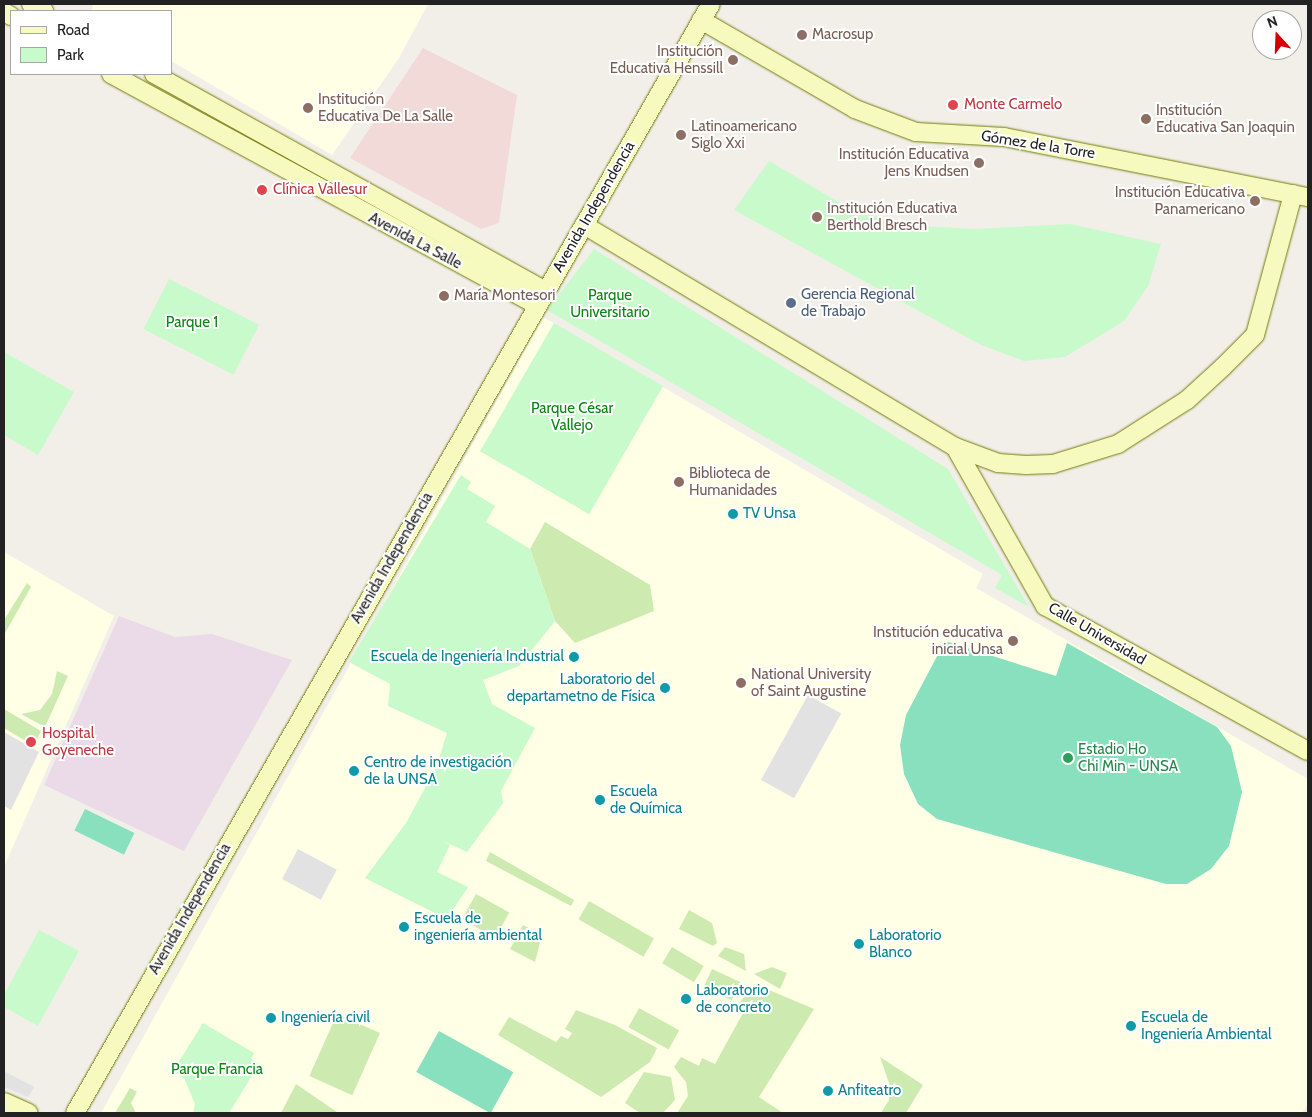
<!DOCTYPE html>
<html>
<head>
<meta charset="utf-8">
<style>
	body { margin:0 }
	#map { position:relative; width:1312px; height:1117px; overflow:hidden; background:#f2efe9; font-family:Cabin,sans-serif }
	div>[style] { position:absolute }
	.commercial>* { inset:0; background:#f2dad9 }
	.industrial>* { inset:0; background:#ebdbe8 }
	.education>* { inset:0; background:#ffffe5 }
	.grass>* { inset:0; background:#cdebb0; transform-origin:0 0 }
	.park>* { inset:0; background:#c8facc; transform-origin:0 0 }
	.pitch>* { inset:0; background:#88e0be; transform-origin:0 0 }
	.parking>* { inset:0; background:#e2e2e2; transform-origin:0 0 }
	.roads { filter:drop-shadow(0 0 1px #707d05) drop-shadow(0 0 1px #707d05) }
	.secondary>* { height:18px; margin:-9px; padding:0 9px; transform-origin:9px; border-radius:9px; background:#f7fabf }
	.dots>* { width:14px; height:14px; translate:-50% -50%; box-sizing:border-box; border:2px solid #fff; border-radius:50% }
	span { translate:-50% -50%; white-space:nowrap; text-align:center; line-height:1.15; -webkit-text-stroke:4px #fff; paint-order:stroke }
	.education-label { font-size:15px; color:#785e54 }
	.left { translate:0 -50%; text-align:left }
	.right { translate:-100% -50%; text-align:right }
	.health-label { font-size:15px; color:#be3a42 }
	.street-label { font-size:15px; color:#222 }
	.service-label { font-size:15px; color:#4e5e75 }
	.park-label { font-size:15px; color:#0c8416 }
	.culture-label { font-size:15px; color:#0d838f }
	.leisure-label { font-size:15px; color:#27864d }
	.frame { position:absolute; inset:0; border:5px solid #222; pointer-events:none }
	.legend { position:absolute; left:10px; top:10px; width:162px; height:65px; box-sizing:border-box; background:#fff; border:1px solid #a7a7a7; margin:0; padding:6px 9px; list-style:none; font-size:15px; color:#222 }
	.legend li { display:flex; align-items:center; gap:10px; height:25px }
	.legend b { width:25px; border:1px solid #a7a7a7 }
	.north { position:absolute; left:1252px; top:10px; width:50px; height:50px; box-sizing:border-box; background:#fff; border:1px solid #a7a7a7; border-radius:50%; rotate:340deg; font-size:14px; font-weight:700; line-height:20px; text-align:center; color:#222 }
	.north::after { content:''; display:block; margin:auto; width:18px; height:22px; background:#d40000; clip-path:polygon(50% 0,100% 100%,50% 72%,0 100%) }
</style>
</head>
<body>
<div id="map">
	<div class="commercial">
		<div style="clip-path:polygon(423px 48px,517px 95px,499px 223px,481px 229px,350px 158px)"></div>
	</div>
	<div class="industrial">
		<div style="clip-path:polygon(119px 616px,175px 637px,212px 634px,292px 660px,184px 851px,44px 785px)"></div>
	</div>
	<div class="education">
		<div style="clip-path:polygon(93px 4px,428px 4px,399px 58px,332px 155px,171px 61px,171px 11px,92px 11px)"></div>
		<div style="clip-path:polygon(543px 317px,983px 574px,976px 588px,1308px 779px,1308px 1104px,1302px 1113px,101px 1113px)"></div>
		<div style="clip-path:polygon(4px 552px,114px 616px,4px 867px)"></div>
	</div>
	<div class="grass">
		<div style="clip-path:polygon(545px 522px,650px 585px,654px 611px,575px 643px,555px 621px,530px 549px)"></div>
		<div style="clip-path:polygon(27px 583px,31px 587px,4px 635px,4px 620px)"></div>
		<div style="clip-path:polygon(57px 671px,68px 676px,45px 727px,21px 714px,40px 710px,52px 694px)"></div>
		<div style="clip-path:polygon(4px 709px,41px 731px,34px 746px,4px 728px)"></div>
		<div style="clip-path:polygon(490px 852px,574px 900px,571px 906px,486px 861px)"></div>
		<div style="left:476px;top:894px;width:38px;height:29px;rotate:29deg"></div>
		<div style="left:589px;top:901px;width:75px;height:21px;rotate:30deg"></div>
		<div style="clip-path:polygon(689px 910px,712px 923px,717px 943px,713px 946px,679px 929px)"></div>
		<div style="clip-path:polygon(523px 925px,542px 935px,535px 962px,510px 949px)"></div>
		<div style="left:672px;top:947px;width:37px;height:19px;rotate:31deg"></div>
		<div style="clip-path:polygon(725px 947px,744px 954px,746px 971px,718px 956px)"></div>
		<div style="clip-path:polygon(772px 967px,787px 973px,780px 989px,754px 974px)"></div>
		<div style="left:712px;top:969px;width:31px;height:20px;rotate:25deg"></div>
		<div style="clip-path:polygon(755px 984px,814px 1009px,759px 1097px,783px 1113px,677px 1113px,688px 1096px,686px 1082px,674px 1067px,681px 1057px,699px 1066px,702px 1058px,715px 1064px,743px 1013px,735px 1008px)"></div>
		<div style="left:639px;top:1008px;width:46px;height:22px;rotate:29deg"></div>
		<div style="clip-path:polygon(576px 1010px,615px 1025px,657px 1048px,650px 1062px,601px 1097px,498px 1035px,509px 1017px,556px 1042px,561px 1036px,568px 1039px,572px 1033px,565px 1029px)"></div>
		<div style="left:337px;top:1014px;width:47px;height:68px;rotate:24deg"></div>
		<div style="clip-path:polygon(880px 1057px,923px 1085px,906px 1113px,881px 1113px,889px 1100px,890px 1086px)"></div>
		<div style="clip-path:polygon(644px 1072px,671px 1077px,675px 1100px,663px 1113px,640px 1113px,625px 1103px)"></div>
		<div style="clip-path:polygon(296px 1084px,337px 1112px,336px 1113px,281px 1113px)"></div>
		<div style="clip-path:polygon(130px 1088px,137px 1092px,131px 1103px,136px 1113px,115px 1113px)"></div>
	</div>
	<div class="park">
		<div style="clip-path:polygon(769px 161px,847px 207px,901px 225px,975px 229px,1071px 224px,1161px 244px,1148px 286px,1124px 321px,1065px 357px,1024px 361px,981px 345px,734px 210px)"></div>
		<div style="clip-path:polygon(594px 249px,948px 469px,1029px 607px,995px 588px,1002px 575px,547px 310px)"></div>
		<div style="left:169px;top:279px;width:101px;height:56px;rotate:27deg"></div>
		<div style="left:554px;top:323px;width:126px;height:148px;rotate:30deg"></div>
		<div style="clip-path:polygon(4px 352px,74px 392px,38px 455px,4px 435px)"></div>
		<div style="clip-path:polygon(461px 475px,471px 482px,467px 489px,495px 506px,486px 522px,530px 549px,555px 621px,519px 666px,483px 680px,492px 704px,535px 728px,501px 791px,503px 803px,467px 852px,443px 841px,450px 845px,437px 872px,468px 887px,447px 919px,365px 878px,406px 823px,436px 768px,447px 733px,388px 706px,390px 684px,349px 662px)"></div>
		<div style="clip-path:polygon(39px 930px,79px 951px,38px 1026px,4px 1007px,4px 995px)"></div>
		<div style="clip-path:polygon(203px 1023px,254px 1053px,251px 1059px,259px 1064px,229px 1113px,193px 1113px,195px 1104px,184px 1078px,173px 1071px)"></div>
	</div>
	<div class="pitch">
		<div style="clip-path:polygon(945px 641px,1056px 676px,1067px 643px,1217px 727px,1231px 746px,1242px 792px,1229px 846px,1211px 869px,1187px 884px,1166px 884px,937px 819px,918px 804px,904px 774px,900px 745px,906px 715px)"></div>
		<div style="left:85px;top:809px;width:55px;height:24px;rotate:26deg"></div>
		<div style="left:439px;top:1031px;width:85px;height:47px;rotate:29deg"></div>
	</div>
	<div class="parking">
		<div style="left:808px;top:695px;width:38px;height:97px;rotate:29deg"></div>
		<div style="clip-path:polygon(4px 732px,39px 752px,11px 810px,4px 806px)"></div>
		<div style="left:298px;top:849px;width:44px;height:34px;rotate:28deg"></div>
		<div style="clip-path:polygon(4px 1071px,34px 1087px,28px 1097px,4px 1087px)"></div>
	</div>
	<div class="roads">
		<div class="secondary">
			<div style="left:31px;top:4px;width:15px;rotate:28deg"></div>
			<div style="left:4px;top:12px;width:8px;rotate:30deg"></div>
			<div style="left:701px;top:20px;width:178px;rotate:30deg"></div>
			<div style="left:855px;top:109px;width:65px;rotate:20.7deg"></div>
			<div style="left:916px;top:132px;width:88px;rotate:3.3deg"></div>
			<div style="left:1004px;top:137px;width:310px;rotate:11.2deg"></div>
			<div style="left:111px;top:74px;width:484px;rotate:28.5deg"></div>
			<div style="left:154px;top:74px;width:447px;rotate:29deg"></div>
			<div style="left:584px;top:225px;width:432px;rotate:30.9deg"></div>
			<div style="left:955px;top:447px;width:46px;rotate:20.4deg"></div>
			<div style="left:998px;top:463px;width:28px;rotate:4deg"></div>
			<div style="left:1026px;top:465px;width:27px;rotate:-2deg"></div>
			<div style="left:1053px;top:464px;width:68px;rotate:-17.1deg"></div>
			<div style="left:1118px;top:444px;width:82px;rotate:-32.5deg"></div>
			<div style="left:1187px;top:400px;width:49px;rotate:-42.5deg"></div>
			<div style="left:1223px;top:367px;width:45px;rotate:-45deg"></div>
			<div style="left:1255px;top:335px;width:146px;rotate:-74.9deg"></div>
			<div style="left:955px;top:447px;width:183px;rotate:60.5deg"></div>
			<div style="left:1045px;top:606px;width:300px;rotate:28.9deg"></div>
			<div style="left:4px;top:1102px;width:27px;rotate:24deg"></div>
			<div style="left:75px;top:1113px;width:1278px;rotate:-60.17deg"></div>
		</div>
	</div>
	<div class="dots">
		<div style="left:802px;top:35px;background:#8d6e63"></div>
		<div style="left:733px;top:60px;background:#8d6e63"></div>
		<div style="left:953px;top:105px;background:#e0444e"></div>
		<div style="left:308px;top:108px;background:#8d6e63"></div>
		<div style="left:1146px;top:119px;background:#8d6e63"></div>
		<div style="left:681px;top:135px;background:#8d6e63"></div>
		<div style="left:979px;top:163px;background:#8d6e63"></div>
		<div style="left:262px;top:190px;background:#e0444e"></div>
		<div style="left:1255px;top:201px;background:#8d6e63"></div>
		<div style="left:817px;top:217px;background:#8d6e63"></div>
		<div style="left:444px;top:296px;background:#8d6e63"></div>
		<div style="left:791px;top:303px;background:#5c6f8a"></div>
		<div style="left:679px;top:482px;background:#8d6e63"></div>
		<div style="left:733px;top:514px;background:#0f9aa8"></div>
		<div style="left:1013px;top:641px;background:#8d6e63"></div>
		<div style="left:574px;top:657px;background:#0f9aa8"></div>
		<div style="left:741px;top:683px;background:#8d6e63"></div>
		<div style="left:665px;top:688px;background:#0f9aa8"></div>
		<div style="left:31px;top:742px;background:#e0444e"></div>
		<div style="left:1068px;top:758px;background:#2e9e5b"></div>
		<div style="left:354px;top:771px;background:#0f9aa8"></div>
		<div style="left:600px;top:800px;background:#0f9aa8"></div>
		<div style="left:404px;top:927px;background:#0f9aa8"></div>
		<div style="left:859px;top:944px;background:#0f9aa8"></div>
		<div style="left:686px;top:999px;background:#0f9aa8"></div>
		<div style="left:271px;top:1018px;background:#0f9aa8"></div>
		<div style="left:1131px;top:1026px;background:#0f9aa8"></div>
		<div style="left:828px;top:1091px;background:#0f9aa8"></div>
	</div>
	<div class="education-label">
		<span class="left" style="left:812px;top:35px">Macrosup</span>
		<span class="right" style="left:723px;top:60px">Institución<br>Educativa Henssill</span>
		<span class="left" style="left:318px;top:108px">Institución<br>Educativa De La Salle</span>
		<span class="left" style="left:1156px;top:119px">Institución<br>Educativa San Joaquin</span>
		<span class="left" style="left:691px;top:135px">Latinoamericano<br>Siglo Xxi</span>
		<span class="right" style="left:969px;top:163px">Institución Educativa<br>Jens Knudsen</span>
		<span class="right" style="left:1245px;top:201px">Institución Educativa<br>Panamericano</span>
		<span class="left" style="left:827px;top:217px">Institución Educativa<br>Berthold Bresch</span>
		<span class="left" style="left:454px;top:296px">María Montesori</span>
		<span class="left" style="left:689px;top:482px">Biblioteca de<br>Humanidades</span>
		<span class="right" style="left:1003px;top:641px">Institución educativa<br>inicial Unsa</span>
		<span class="left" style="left:751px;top:683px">National University<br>of Saint Augustine</span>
	</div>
	<div class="health-label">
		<span class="left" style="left:964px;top:105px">Monte Carmelo</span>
		<span class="left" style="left:273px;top:190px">Clínica Vallesur</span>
		<span class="left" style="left:42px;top:742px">Hospital<br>Goyeneche</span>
	</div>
	<div class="street-label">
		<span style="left:1038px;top:145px;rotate:9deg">Gómez de la Torre</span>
		<span style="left:594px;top:207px;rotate:-60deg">Avenida Independencia</span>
		<span style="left:415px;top:241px;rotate:28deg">Avenida La Salle</span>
		<span style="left:392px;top:558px;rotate:-60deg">Avenida Independencia</span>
		<span style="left:1097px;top:634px;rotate:30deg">Calle Universidad</span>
		<span style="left:190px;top:909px;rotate:-60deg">Avenida Independencia</span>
	</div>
	<div class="service-label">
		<span class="left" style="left:801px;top:303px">Gerencia Regional<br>de Trabajo</span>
	</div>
	<div class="park-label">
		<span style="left:610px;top:304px">Parque<br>Universitario</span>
		<span style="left:192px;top:323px">Parque 1</span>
		<span style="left:572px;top:417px">Parque César<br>Vallejo</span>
		<span style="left:217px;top:1070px">Parque Francia</span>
	</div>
	<div class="culture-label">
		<span class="left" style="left:743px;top:514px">TV Unsa</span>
		<span class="right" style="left:564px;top:657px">Escuela de Ingeniería Industrial</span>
		<span class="right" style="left:655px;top:688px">Laboratorio del<br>departametno de Física</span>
		<span class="left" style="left:364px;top:771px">Centro de investigación<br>de la UNSA</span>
		<span class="left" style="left:610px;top:800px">Escuela<br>de Química</span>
		<span class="left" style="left:414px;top:927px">Escuela de<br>ingeniería ambiental</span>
		<span class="left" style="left:869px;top:944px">Laboratorio<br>Blanco</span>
		<span class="left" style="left:696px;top:999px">Laboratorio<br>de concreto</span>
		<span class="left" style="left:1141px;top:1026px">Escuela de<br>Ingeniería Ambiental</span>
		<span class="left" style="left:281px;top:1018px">Ingeniería civil</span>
		<span class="left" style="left:838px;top:1091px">Anfiteatro</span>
	</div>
	<div class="leisure-label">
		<span class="left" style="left:1078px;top:758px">Estadio Ho<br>Chi Min - UNSA</span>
	</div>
	<div class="frame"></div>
	<ul class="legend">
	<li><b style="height:6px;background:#f7fabf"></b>Road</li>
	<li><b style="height:14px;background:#c8facc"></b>Park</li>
	</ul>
	<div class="north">N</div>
</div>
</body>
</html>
